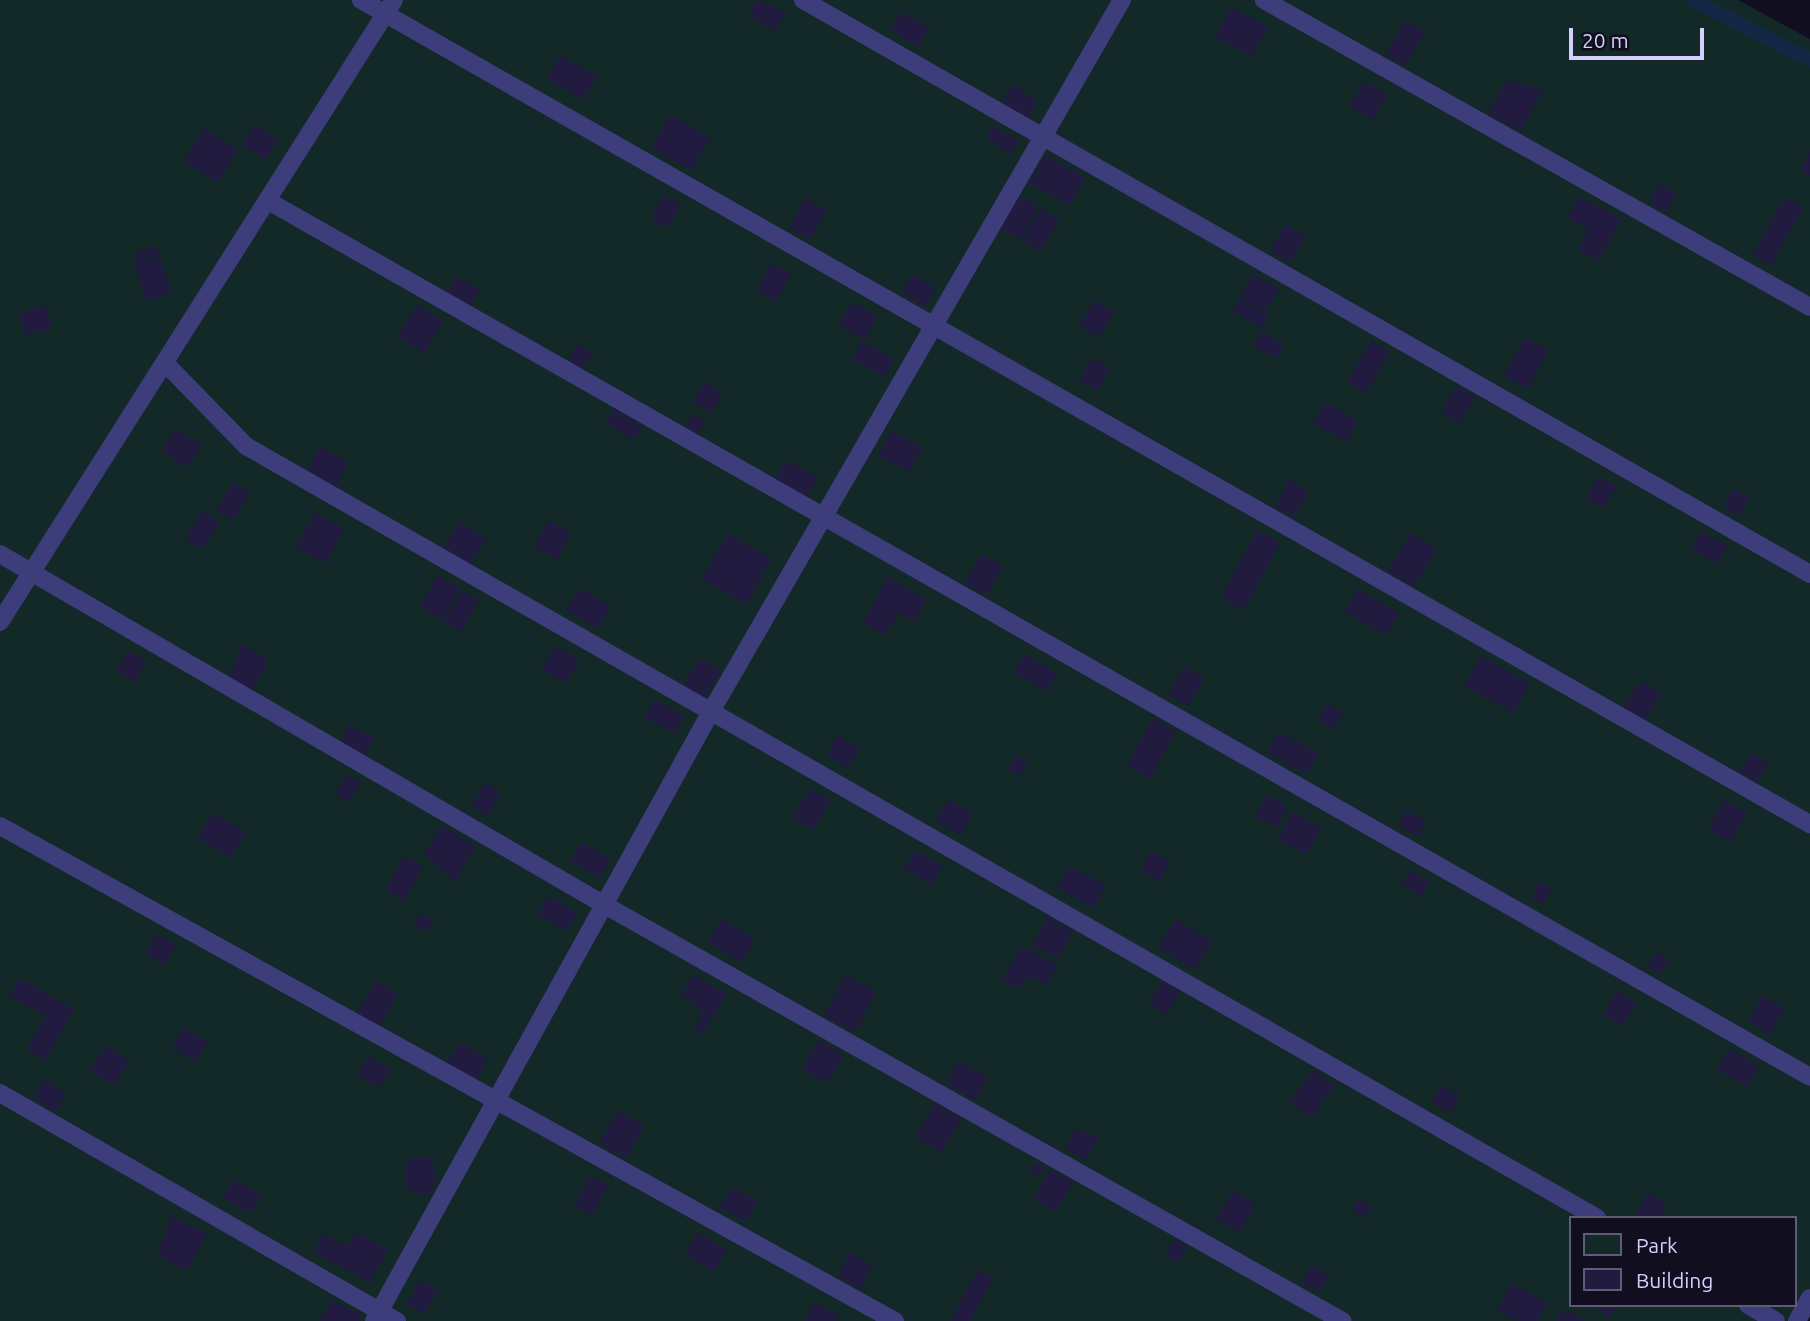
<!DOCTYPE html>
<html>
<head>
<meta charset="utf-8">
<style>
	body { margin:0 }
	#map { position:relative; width:1810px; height:1321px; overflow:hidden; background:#110e1f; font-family:Ubuntu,sans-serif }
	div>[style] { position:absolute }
	.green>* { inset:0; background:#122927 }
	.stream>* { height:14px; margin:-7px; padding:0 7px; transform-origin:7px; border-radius:7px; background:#122845 }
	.building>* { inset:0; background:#211c3f; transform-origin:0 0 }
	.service>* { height:18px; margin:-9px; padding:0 9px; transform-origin:9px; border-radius:9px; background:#3d3d7b }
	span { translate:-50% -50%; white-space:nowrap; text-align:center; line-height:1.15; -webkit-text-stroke:5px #110e1f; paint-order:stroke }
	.legend { position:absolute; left:1569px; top:1216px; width:228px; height:91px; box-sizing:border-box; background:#110e1f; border:2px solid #5f5c77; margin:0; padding:9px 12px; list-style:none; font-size:21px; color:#d3d0fb }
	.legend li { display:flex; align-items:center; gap:14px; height:35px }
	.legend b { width:35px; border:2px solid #5f5c77 }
	.scale { position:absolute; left:1569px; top:28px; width:135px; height:32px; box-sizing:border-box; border:4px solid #d3d0fb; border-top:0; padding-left:9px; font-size:21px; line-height:24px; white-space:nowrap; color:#d3d0fb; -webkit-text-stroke:5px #110e1f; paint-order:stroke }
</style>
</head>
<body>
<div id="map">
	<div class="green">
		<div style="clip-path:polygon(evenodd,0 0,1738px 0,1810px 39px,1810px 1290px,1793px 1321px,0 1321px,0 0,1570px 1218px,1794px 1218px,1794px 1305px,1570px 1305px,1570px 1218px)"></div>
	</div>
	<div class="stream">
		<div style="left:1693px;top:0;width:131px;rotate:27.1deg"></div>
	</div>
	<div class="building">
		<div style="clip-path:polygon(757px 0,786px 12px,776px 31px,749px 16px)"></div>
		<div style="left:1231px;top:7px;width:42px;height:34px;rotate:28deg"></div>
		<div style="left:901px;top:12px;width:32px;height:22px;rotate:28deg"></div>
		<div style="left:1405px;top:20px;width:23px;height:40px;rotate:29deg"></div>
		<div style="left:560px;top:55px;width:43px;height:27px;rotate:30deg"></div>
		<div style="clip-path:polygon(1506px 80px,1543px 90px,1520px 131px,1488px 114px)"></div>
		<div style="left:1364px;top:81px;width:27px;height:29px;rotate:31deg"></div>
		<div style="left:1012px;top:85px;width:30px;height:20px;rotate:30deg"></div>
		<div style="left:669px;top:115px;width:47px;height:38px;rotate:28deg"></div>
		<div style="left:254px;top:124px;width:28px;height:24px;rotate:32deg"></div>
		<div style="left:993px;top:126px;width:29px;height:15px;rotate:29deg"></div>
		<div style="left:204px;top:129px;width:40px;height:38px;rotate:32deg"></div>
		<div style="clip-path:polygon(1810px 151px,1810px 176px,1800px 171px)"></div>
		<div style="left:1045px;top:155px;width:46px;height:32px;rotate:29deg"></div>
		<div style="left:1659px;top:184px;width:20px;height:21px;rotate:30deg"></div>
		<div style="left:1018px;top:194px;width:24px;height:39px;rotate:30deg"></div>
		<div style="left:664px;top:195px;width:19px;height:28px;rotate:28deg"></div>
		<div style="clip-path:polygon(1579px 196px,1622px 219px,1599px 260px,1577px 249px,1588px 229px,1567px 218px)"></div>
		<div style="left:1785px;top:197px;width:21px;height:67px;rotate:29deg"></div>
		<div style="left:805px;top:198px;width:25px;height:34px;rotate:29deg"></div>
		<div style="left:1041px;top:208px;width:22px;height:37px;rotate:32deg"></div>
		<div style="left:1286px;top:224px;width:23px;height:31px;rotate:31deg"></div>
		<div style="left:156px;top:246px;width:9px;height:23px;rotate:72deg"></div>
		<div style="left:160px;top:256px;width:39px;height:27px;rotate:73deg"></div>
		<div style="left:771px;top:263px;width:23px;height:31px;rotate:29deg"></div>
		<div style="left:912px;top:274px;width:28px;height:22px;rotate:30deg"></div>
		<div style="left:1253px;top:274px;width:30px;height:28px;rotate:30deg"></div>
		<div style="left:456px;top:276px;width:28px;height:20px;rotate:30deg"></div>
		<div style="left:1094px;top:300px;width:23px;height:30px;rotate:29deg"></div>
		<div style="left:1238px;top:300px;width:35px;height:13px;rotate:29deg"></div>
		<div style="left:851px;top:302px;width:30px;height:27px;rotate:28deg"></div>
		<div style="left:417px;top:305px;width:31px;height:37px;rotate:31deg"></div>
		<div style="left:47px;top:306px;width:23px;height:29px;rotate:77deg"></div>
		<div style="left:1261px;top:331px;width:27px;height:16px;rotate:31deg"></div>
		<div style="left:1525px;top:337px;width:27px;height:45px;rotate:28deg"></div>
		<div style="left:1371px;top:340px;width:22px;height:49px;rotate:30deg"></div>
		<div style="left:862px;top:341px;width:37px;height:21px;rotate:29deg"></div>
		<div style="left:579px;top:344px;width:17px;height:19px;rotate:36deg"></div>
		<div style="left:1092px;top:358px;width:21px;height:26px;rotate:31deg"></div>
		<div style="left:704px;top:382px;width:22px;height:23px;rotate:30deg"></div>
		<div style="left:1456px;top:386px;width:22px;height:30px;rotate:30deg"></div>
		<div style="left:1325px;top:402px;width:38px;height:24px;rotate:30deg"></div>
		<div style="left:614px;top:408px;width:34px;height:17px;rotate:32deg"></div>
		<div style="left:692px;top:414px;width:15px;height:20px;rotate:28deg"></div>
		<div style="left:175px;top:429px;width:31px;height:26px;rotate:31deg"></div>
		<div style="left:891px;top:431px;width:35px;height:28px;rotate:27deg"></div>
		<div style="left:319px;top:447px;width:33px;height:29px;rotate:27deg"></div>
		<div style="left:786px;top:460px;width:36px;height:23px;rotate:30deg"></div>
		<div style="left:1598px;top:476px;width:21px;height:26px;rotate:28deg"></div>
		<div style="left:1289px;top:480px;width:22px;height:30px;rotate:27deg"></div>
		<div style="left:233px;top:482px;width:20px;height:33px;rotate:30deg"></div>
		<div style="left:1734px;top:489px;width:18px;height:21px;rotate:29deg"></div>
		<div style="left:202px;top:511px;width:21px;height:33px;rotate:31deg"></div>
		<div style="left:315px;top:513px;width:33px;height:39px;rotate:29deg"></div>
		<div style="left:549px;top:520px;width:26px;height:31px;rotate:29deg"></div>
		<div style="left:459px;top:522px;width:32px;height:33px;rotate:30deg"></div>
		<div style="left:1257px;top:530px;width:26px;height:77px;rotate:28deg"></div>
		<div style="left:1701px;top:531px;width:30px;height:21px;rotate:28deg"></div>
		<div style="left:1410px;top:533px;width:31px;height:44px;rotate:31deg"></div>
		<div style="left:727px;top:534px;width:51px;height:52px;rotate:29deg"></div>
		<div style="left:981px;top:554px;width:25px;height:34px;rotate:29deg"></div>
		<div style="left:438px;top:575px;width:26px;height:36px;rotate:31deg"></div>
		<div style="clip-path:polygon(888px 577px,927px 599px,914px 622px,898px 613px,885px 636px,863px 623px)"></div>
		<div style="left:579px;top:588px;width:37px;height:26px;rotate:29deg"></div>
		<div style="left:1358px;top:589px;width:48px;height:26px;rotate:30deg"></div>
		<div style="left:462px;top:590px;width:20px;height:37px;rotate:30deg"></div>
		<div style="clip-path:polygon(241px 644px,269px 659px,251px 693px,228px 681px)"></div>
		<div style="left:555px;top:646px;width:28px;height:27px;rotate:30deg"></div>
		<div style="left:128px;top:651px;width:22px;height:23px;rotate:30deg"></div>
		<div style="left:1024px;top:654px;width:39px;height:21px;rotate:30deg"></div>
		<div style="left:1481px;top:656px;width:56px;height:34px;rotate:29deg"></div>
		<div style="left:700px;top:658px;width:25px;height:31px;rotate:32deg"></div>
		<div style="left:1184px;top:667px;width:23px;height:32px;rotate:29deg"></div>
		<div style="left:1640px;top:681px;width:25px;height:33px;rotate:32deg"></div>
		<div style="left:655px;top:699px;width:34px;height:21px;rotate:30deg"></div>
		<div style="left:1326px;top:704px;width:19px;height:18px;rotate:28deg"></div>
		<div style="left:1152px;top:718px;width:27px;height:54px;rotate:28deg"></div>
		<div style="left:349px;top:725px;width:28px;height:23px;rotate:27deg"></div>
		<div style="left:1278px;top:731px;width:46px;height:24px;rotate:29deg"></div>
		<div style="left:838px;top:735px;width:26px;height:23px;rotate:32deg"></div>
		<div style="left:1751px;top:753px;width:20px;height:23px;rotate:30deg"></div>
		<div style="left:1017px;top:755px;width:13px;height:17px;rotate:32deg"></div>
		<div style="left:347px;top:774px;width:16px;height:24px;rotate:30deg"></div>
		<div style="left:484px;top:783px;width:19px;height:27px;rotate:28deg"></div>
		<div style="left:810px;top:788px;width:24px;height:35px;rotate:30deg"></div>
		<div style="left:1266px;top:795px;width:25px;height:24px;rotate:27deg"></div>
		<div style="left:948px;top:799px;width:29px;height:26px;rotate:29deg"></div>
		<div style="left:1724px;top:800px;width:26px;height:34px;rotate:28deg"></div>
		<div style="left:1406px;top:810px;width:24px;height:17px;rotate:30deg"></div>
		<div style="left:1293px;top:812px;width:32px;height:31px;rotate:28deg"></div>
		<div style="left:212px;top:813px;width:39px;height:29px;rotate:29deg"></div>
		<div style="clip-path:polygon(441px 825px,476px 846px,455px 881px,424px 855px)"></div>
		<div style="left:581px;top:842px;width:34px;height:22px;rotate:30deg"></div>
		<div style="left:915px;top:850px;width:32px;height:22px;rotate:30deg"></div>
		<div style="left:1151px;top:851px;width:23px;height:22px;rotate:29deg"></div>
		<div style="left:404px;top:856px;width:22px;height:39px;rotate:30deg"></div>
		<div style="left:1069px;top:865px;width:43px;height:26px;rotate:29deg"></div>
		<div style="left:1410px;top:870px;width:23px;height:17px;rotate:31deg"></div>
		<div style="left:1539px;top:882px;width:15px;height:17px;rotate:28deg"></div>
		<div style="left:548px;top:896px;width:34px;height:21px;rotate:30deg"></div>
		<div style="left:420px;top:913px;width:17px;height:13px;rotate:33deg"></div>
		<div style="left:1048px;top:917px;width:29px;height:32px;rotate:29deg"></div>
		<div style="left:721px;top:919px;width:39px;height:27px;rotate:30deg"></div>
		<div style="left:1175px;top:919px;width:43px;height:34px;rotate:30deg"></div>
		<div style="left:157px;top:934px;width:22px;height:23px;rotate:30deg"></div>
		<div style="clip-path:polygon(1021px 946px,1058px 965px,1046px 986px,1028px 976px,1020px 989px,1002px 980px)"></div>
		<div style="left:1656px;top:952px;width:15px;height:17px;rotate:32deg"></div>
		<div style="clip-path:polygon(692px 975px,726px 993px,713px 1019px,681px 995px)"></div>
		<div style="left:846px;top:975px;width:35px;height:46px;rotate:29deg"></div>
		<div style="clip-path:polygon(19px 978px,74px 1009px,46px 1060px,27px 1049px,46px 1016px,9px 996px)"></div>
		<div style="left:376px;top:981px;width:26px;height:40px;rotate:31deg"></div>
		<div style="left:1162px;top:981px;width:21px;height:27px;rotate:29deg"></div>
		<div style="left:1616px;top:991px;width:24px;height:27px;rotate:30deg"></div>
		<div style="left:1763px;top:995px;width:26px;height:30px;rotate:32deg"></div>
		<div style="left:702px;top:1014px;width:10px;height:18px;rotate:29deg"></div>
		<div style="left:183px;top:1028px;width:28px;height:23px;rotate:30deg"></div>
		<div style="left:819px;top:1040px;width:29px;height:33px;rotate:31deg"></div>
		<div style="left:459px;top:1042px;width:34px;height:24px;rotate:30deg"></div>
		<div style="left:105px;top:1046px;width:28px;height:29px;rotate:30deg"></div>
		<div style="left:1729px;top:1049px;width:34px;height:24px;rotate:30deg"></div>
		<div style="left:368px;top:1056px;width:26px;height:21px;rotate:31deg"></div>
		<div style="left:959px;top:1061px;width:34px;height:26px;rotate:30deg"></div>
		<div style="left:1312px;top:1070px;width:27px;height:40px;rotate:34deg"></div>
		<div style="left:44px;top:1080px;width:26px;height:21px;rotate:31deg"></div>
		<div style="left:1441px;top:1085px;width:22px;height:20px;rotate:30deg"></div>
		<div style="left:935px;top:1103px;width:30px;height:40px;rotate:30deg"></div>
		<div style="left:617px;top:1111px;width:31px;height:37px;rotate:29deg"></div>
		<div style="clip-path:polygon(1076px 1129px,1099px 1136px,1085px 1160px,1065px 1148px)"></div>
		<div style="clip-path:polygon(432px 1156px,436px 1181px,428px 1198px,406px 1187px,405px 1159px)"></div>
		<div style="clip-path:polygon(1036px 1162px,1045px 1167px,1039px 1177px,1029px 1171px)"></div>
		<div style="left:1050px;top:1169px;width:26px;height:34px;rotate:29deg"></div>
		<div style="left:590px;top:1176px;width:21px;height:34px;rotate:28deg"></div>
		<div style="left:233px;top:1179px;width:33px;height:21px;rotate:29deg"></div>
		<div style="left:731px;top:1187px;width:30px;height:24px;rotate:28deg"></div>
		<div style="left:1233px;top:1190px;width:27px;height:33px;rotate:31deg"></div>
		<div style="clip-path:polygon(1647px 1192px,1667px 1203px,1659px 1218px,1635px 1218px)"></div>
		<div style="left:1358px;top:1199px;width:15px;height:13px;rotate:28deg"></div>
		<div style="clip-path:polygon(171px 1216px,207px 1234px,187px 1271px,157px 1255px)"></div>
		<div style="clip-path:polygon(355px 1232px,388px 1249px,370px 1283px,313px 1252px,323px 1233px,348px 1247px)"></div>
		<div style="left:697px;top:1233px;width:34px;height:25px;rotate:30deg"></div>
		<div style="left:1174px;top:1239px;width:15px;height:19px;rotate:28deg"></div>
		<div style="left:849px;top:1253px;width:27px;height:26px;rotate:28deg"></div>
		<div style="left:1311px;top:1265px;width:21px;height:20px;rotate:29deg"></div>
		<div style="clip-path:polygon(978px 1270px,993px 1278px,970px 1321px,950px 1321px)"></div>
		<div style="left:420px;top:1280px;width:21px;height:28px;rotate:29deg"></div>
		<div style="clip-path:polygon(1512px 1283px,1547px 1303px,1537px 1321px,1516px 1321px,1497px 1310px)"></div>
		<div style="clip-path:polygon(332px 1299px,362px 1317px,360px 1321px,319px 1321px)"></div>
		<div style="clip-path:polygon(815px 1302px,840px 1317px,838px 1321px,804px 1321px)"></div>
		<div style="clip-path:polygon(1595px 1305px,1618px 1305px,1610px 1319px)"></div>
		<div style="clip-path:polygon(1563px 1308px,1585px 1321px,1555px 1321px)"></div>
	</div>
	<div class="service">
		<div style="left:361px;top:0;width:1667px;rotate:29.63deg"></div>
		<div style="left:803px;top:0;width:1159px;rotate:29.68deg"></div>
		<div style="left:1264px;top:0;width:626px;rotate:29.35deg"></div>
		<div style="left:270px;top:202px;width:1771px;rotate:29.6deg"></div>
		<div style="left:166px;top:364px;width:115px;rotate:45.7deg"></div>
		<div style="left:246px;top:446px;width:1556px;rotate:29.74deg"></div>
		<div style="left:0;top:554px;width:697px;rotate:30.13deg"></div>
		<div style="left:603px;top:904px;width:849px;rotate:29.43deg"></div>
		<div style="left:0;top:622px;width:736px;rotate:-57.65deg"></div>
		<div style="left:0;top:826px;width:1023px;rotate:28.95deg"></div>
		<div style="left:0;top:1093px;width:458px;rotate:29.9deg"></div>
		<div style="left:1748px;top:1305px;width:32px;rotate:30deg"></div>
		<div style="left:374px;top:1321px;width:700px;rotate:-61.06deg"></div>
		<div style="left:713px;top:708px;width:818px;rotate:-59.99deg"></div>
		<div style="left:1797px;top:1321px;width:26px;rotate:-61deg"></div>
	</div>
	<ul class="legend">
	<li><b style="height:19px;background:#122927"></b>Park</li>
	<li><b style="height:19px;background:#211c3f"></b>Building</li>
	</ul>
	<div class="scale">20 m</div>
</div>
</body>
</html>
